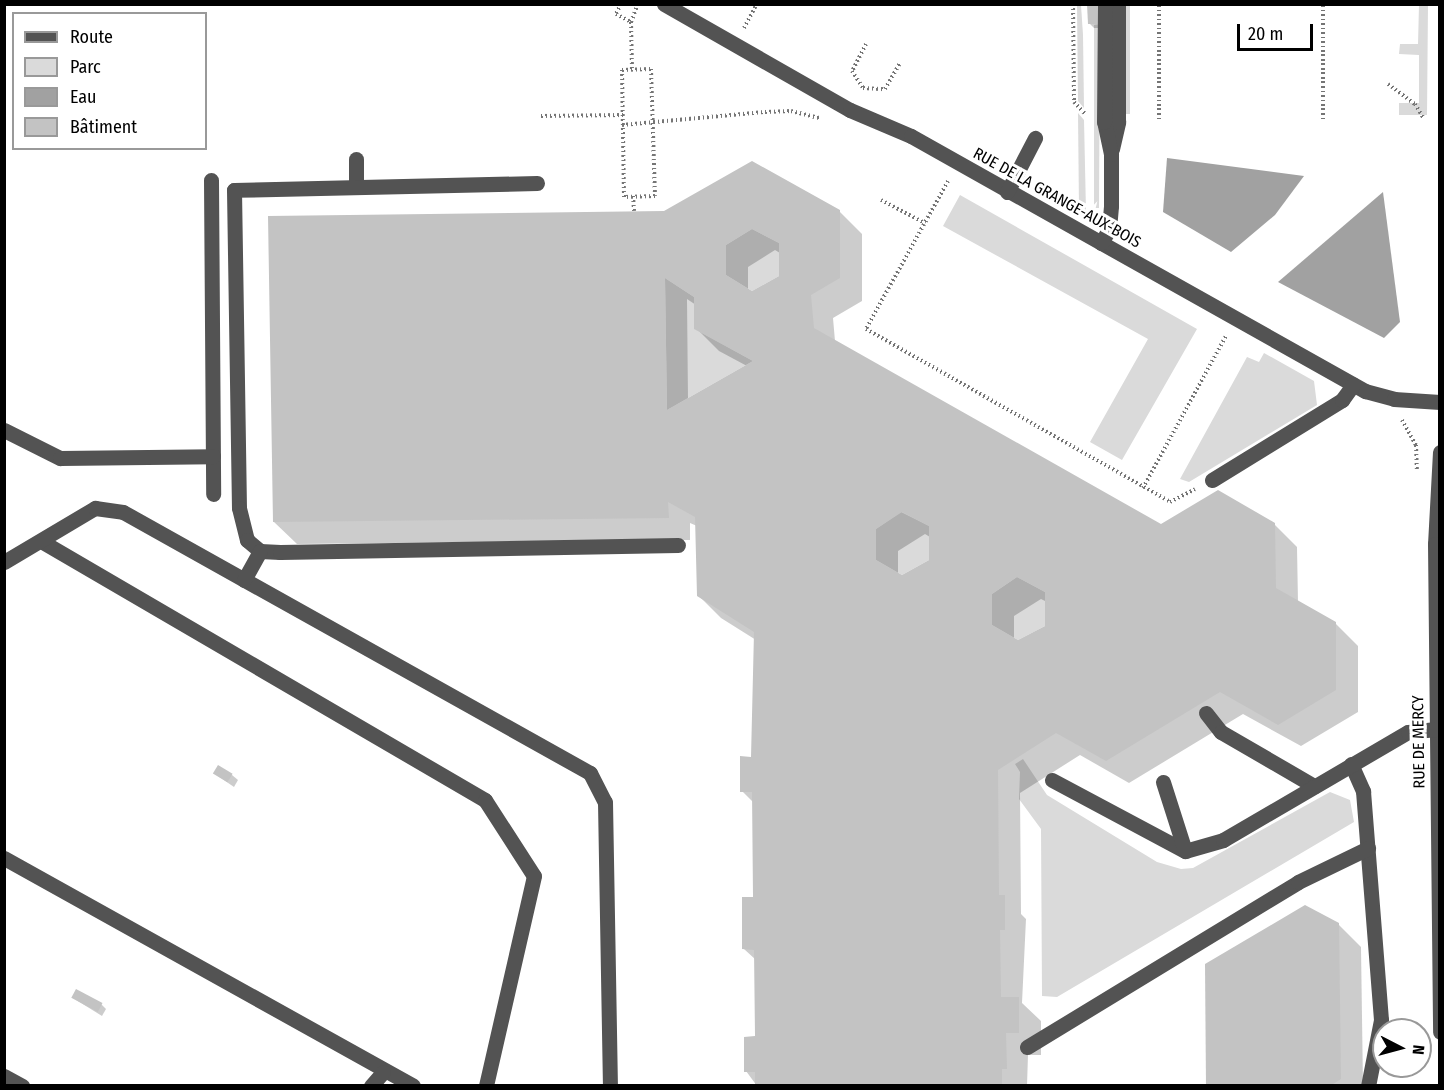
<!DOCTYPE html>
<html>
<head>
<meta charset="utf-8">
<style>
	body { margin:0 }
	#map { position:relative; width:1444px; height:1090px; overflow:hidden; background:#fff; font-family:"Fira Sans Condensed",sans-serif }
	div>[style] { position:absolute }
	.green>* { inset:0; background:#dadada; transform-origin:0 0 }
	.water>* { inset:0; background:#a1a1a1 }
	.shadow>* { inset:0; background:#0003 }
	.building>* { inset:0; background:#c3c3c3; transform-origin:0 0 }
	.path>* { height:4px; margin-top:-2px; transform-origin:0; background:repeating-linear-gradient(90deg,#757575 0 1.5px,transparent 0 4.5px) }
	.minor>* { height:15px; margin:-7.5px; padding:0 7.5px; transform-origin:7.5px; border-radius:7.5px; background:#535353 }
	span { translate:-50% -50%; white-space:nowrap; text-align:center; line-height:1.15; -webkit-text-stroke:6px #fff; paint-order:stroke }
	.street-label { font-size:16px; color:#000 }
	.frame { position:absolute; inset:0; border:6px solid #000; pointer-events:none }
	.legend { position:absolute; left:12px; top:12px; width:195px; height:138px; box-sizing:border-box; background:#fff; border:2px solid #999; margin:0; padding:8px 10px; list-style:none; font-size:18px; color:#000 }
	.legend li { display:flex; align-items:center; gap:12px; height:30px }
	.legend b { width:30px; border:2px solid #999 }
	.north { position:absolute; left:1372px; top:1018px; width:60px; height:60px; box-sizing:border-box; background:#fff; border:2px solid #999; border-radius:50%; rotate:96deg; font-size:16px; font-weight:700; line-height:24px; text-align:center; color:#000 }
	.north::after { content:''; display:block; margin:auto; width:21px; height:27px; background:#000; clip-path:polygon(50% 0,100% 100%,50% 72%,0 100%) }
	.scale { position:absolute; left:1237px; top:24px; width:76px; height:27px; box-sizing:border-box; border:3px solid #000; border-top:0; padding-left:8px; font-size:18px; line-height:21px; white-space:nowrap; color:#000; -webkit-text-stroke:4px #fff; paint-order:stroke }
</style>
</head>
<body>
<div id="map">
	<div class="green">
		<div style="clip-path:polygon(1077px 5px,1081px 5px,1083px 35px,1084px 108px,1078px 101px)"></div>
		<div style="left:1122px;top:5px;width:8px;height:109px"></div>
		<div style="clip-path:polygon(1401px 5px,1428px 5px,1427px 115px,1399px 115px,1399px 103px,1419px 103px,1419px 55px,1399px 54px,1400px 44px,1418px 44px,1419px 5px)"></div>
		<div style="clip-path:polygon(1100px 24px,1099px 208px,1094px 208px,1094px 25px)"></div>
		<div style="clip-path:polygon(1078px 113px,1084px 120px,1086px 212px,1079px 209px)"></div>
		<div style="clip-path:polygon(960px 195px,1197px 329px,1122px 460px,1090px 442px,1148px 339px,943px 226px)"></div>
		<div style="clip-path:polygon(752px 229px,779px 243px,779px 276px,752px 291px,726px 275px,726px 245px)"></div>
		<div style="clip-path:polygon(665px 278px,694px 297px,695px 329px,753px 361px,667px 410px)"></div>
		<div style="clip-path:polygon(1264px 353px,1314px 381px,1317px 405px,1189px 482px,1180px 479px,1247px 357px,1259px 362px)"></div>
		<div style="clip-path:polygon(901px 512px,929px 526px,929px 560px,902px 575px,876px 560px,876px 529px)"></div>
		<div style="clip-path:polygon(1017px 577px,1045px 592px,1045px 626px,1018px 640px,992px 625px,992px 594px)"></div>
		<div style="clip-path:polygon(1023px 759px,1047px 795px,1157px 862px,1181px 869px,1193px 868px,1330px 792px,1350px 800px,1354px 822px,1057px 997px,1042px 996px,1041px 829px,1019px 799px,1020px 772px,1015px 764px)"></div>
	</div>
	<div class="water">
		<div style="clip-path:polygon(1167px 158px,1304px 176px,1275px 215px,1231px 252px,1163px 212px)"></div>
		<div style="clip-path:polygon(1383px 192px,1400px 322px,1384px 338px,1278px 282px)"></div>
	</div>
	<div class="shadow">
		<div style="clip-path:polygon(1105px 6px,1104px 28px,1094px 28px,1089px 23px)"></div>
		<div style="clip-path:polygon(evenodd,839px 211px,862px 234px,862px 301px,833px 318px,835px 341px,1161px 526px,1274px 524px,1297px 547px,1298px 602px,1335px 623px,1358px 646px,1358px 712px,1301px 746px,1243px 714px,1129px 783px,1080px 755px,1020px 793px,1021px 914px,1026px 919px,1022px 1003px,1041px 1021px,1041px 1055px,1028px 1055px,1027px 1086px,757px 1086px,746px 1071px,756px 1038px,756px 960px,744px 949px,755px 898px,754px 803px,742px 791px,753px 758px,756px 640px,721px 618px,698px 595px,697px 526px,690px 523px,690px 540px,297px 544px,274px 522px,270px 218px,839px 211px,775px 250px,780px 253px,781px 277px,752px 292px,748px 290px,748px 267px,775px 250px,839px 211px,687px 299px,696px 305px,696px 328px,719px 351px,747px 366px,688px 399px,687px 299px,839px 211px,925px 534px,930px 537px,931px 561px,902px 577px,898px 574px,898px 551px,925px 534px,839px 211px,1041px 599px,1047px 602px,1047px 627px,1018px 642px,1014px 640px,1014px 616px,1041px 599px)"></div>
		<div style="clip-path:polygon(215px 774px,232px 775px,238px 780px,234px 787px)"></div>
		<div style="clip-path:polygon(1338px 924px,1361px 947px,1363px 1086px,1208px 1086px)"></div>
		<div style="clip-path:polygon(73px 998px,101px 1004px,106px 1009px,102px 1016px)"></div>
	</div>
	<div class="building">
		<div style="clip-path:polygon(1087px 4px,1100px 4px,1099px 24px,1088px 24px)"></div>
		<div style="clip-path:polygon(evenodd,752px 161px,840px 210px,840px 278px,811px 295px,814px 328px,1161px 524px,1218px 490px,1275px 523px,1276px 588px,1336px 622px,1336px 690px,1278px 725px,1220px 692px,1106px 761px,1056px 733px,998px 770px,999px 895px,1005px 895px,1005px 930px,1000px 930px,1001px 997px,1019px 997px,1019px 1033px,1006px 1033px,1007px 1069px,1002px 1069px,1002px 1086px,755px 1086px,755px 1072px,744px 1072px,744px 1037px,755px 1036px,754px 950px,742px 949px,742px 897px,753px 897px,752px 792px,740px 792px,740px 756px,751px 757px,754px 632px,697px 596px,695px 517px,668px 502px,669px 518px,273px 522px,268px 216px,664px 211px,752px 161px,752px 229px,779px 243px,779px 276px,752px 291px,726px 275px,726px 245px,752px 229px,752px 161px,665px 278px,694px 297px,694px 329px,753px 361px,667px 410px,665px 278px,752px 161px,902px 512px,929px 526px,929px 560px,902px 575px,876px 560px,876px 529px,902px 512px,752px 161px,1017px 577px,1045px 592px,1045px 626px,1018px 640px,992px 625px,992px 594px,1017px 577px)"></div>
		<div style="left:218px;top:765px;width:17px;height:10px;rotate:31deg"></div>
		<div style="clip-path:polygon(1305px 905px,1339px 923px,1341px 1079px,1330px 1086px,1206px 1086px,1205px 964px)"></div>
		<div style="left:76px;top:989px;width:30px;height:10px;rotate:28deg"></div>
	</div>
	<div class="path">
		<div style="left:621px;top:4px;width:11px;rotate:117deg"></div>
		<div style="left:616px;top:14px;width:17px;rotate:28deg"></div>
		<div style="left:631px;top:22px;width:48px;rotate:88.8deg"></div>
		<div style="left:1073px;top:4px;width:98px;rotate:89.4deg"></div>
		<div style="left:1074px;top:102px;width:16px;rotate:47deg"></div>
		<div style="left:631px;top:22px;width:19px;rotate:-69deg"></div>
		<div style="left:744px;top:28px;width:27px;rotate:-62deg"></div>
		<div style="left:866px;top:44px;width:30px;rotate:117deg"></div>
		<div style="left:852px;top:71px;width:20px;rotate:57deg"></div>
		<div style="left:863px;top:88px;width:22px;rotate:3deg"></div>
		<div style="left:885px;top:89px;width:30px;rotate:-60deg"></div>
		<div style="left:651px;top:69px;width:127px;rotate:88.2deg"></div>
		<div style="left:655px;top:196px;width:31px;rotate:178deg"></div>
		<div style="left:624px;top:197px;width:127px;rotate:-90.9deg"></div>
		<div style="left:622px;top:70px;width:29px;rotate:-2deg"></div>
		<div style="left:1388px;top:84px;width:34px;rotate:37deg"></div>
		<div style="left:1415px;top:104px;width:17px;rotate:59deg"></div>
		<div style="left:541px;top:116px;width:82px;rotate:-0.7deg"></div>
		<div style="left:1159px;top:119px;width:115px;rotate:-90deg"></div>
		<div style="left:1323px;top:119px;width:115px;rotate:-90deg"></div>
		<div style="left:622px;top:125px;width:144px;rotate:-5.2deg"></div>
		<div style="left:765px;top:112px;width:26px;rotate:-2deg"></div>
		<div style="left:791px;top:111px;width:30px;rotate:14deg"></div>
		<div style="left:948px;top:181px;width:169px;rotate:119deg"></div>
		<div style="left:866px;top:329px;width:350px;rotate:29.6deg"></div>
		<div style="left:1170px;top:502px;width:28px;rotate:-27deg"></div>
		<div style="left:633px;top:196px;width:15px;rotate:86deg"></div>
		<div style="left:881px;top:200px;width:50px;rotate:27.6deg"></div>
		<div style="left:1402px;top:420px;width:29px;rotate:61deg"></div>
		<div style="left:1416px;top:445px;width:24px;rotate:88deg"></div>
		<div style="left:1143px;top:488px;width:173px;rotate:-61.4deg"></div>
	</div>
	<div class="minor">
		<div style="left:664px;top:4px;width:214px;rotate:29.7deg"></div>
		<div style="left:850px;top:110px;width:66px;rotate:23.1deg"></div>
		<div style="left:911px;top:136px;width:521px;rotate:29.32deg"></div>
		<div style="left:1365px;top:391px;width:30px;rotate:15deg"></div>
		<div style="left:1394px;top:399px;width:46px;rotate:3.7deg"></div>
		<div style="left:1112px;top:149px;width:28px;rotate:-77deg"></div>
		<div style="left:1118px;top:122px;width:118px;rotate:-90deg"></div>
		<div style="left:356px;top:159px;width:28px;rotate:90deg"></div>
		<div style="left:211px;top:180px;width:314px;rotate:89.6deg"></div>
		<div style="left:537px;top:183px;width:303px;rotate:178.7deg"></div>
		<div style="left:234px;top:190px;width:318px;rotate:89.1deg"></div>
		<div style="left:239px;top:508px;width:33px;rotate:76deg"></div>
		<div style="left:247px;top:540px;width:17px;rotate:40deg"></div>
		<div style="left:260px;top:551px;width:20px;rotate:3deg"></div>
		<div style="left:280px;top:552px;width:398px;rotate:-1deg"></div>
		<div style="left:1007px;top:192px;width:61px;rotate:-62.6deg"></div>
		<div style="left:1101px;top:243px;width:16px;rotate:-60deg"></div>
		<div style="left:1109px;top:229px;width:23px;rotate:-85deg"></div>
		<div style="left:1111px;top:206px;width:52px;rotate:-90deg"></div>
		<div style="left:1111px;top:154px;width:33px;rotate:-102deg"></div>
		<div style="left:1104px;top:122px;width:118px;rotate:-89.5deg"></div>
		<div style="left:4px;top:430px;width:63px;rotate:26.6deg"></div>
		<div style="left:60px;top:458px;width:153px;rotate:-0.7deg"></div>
		<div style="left:1440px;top:452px;width:92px;rotate:93.1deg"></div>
		<div style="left:1435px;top:544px;width:488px;rotate:89.4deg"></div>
		<div style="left:1212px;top:480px;width:153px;rotate:-31.6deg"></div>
		<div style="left:1342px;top:400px;width:19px;rotate:-54deg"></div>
		<div style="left:41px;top:541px;width:514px;rotate:30.26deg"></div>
		<div style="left:485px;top:800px;width:90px;rotate:57.2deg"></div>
		<div style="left:534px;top:876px;width:215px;rotate:102.9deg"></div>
		<div style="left:4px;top:562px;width:106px;rotate:-30.7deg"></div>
		<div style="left:95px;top:508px;width:28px;rotate:8deg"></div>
		<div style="left:123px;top:512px;width:535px;rotate:29.2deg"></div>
		<div style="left:590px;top:773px;width:33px;rotate:63deg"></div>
		<div style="left:605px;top:802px;width:284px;rotate:89deg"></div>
		<div style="left:244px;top:580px;width:33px;rotate:-61deg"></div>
		<div style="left:1206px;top:713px;width:24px;rotate:52deg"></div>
		<div style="left:1221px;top:732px;width:108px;rotate:30.1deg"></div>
		<div style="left:1351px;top:764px;width:30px;rotate:66deg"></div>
		<div style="left:1363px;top:791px;width:230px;rotate:85.5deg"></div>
		<div style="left:1381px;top:1020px;width:67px;rotate:101.1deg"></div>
		<div style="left:1052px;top:780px;width:151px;rotate:28.1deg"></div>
		<div style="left:1185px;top:851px;width:40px;rotate:-16deg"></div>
		<div style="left:1223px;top:840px;width:214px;rotate:-30.3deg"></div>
		<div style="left:1408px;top:732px;width:28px;rotate:-6deg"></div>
		<div style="left:1163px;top:782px;width:72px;rotate:72.3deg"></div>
		<div style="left:4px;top:858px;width:468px;rotate:29.1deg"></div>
		<div style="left:1027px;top:1047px;width:317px;rotate:-31.3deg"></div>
		<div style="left:1298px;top:882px;width:78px;rotate:-25.9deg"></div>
		<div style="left:4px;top:1076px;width:21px;rotate:29deg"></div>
		<div style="left:371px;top:1086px;width:18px;rotate:-49deg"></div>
	</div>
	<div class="street-label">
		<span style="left:1057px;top:198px;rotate:29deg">RUE DE LA GRANGE-AUX-BOIS</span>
		<span style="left:1419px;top:742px;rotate:-91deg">RUE DE MERCY</span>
	</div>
	<div class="frame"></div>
	<ul class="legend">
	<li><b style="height:8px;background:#535353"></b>Route</li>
	<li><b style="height:16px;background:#dadada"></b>Parc</li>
	<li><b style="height:16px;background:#a1a1a1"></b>Eau</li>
	<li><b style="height:16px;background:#c3c3c3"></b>Bâtiment</li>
	</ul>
	<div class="north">N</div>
	<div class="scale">20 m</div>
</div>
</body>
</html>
